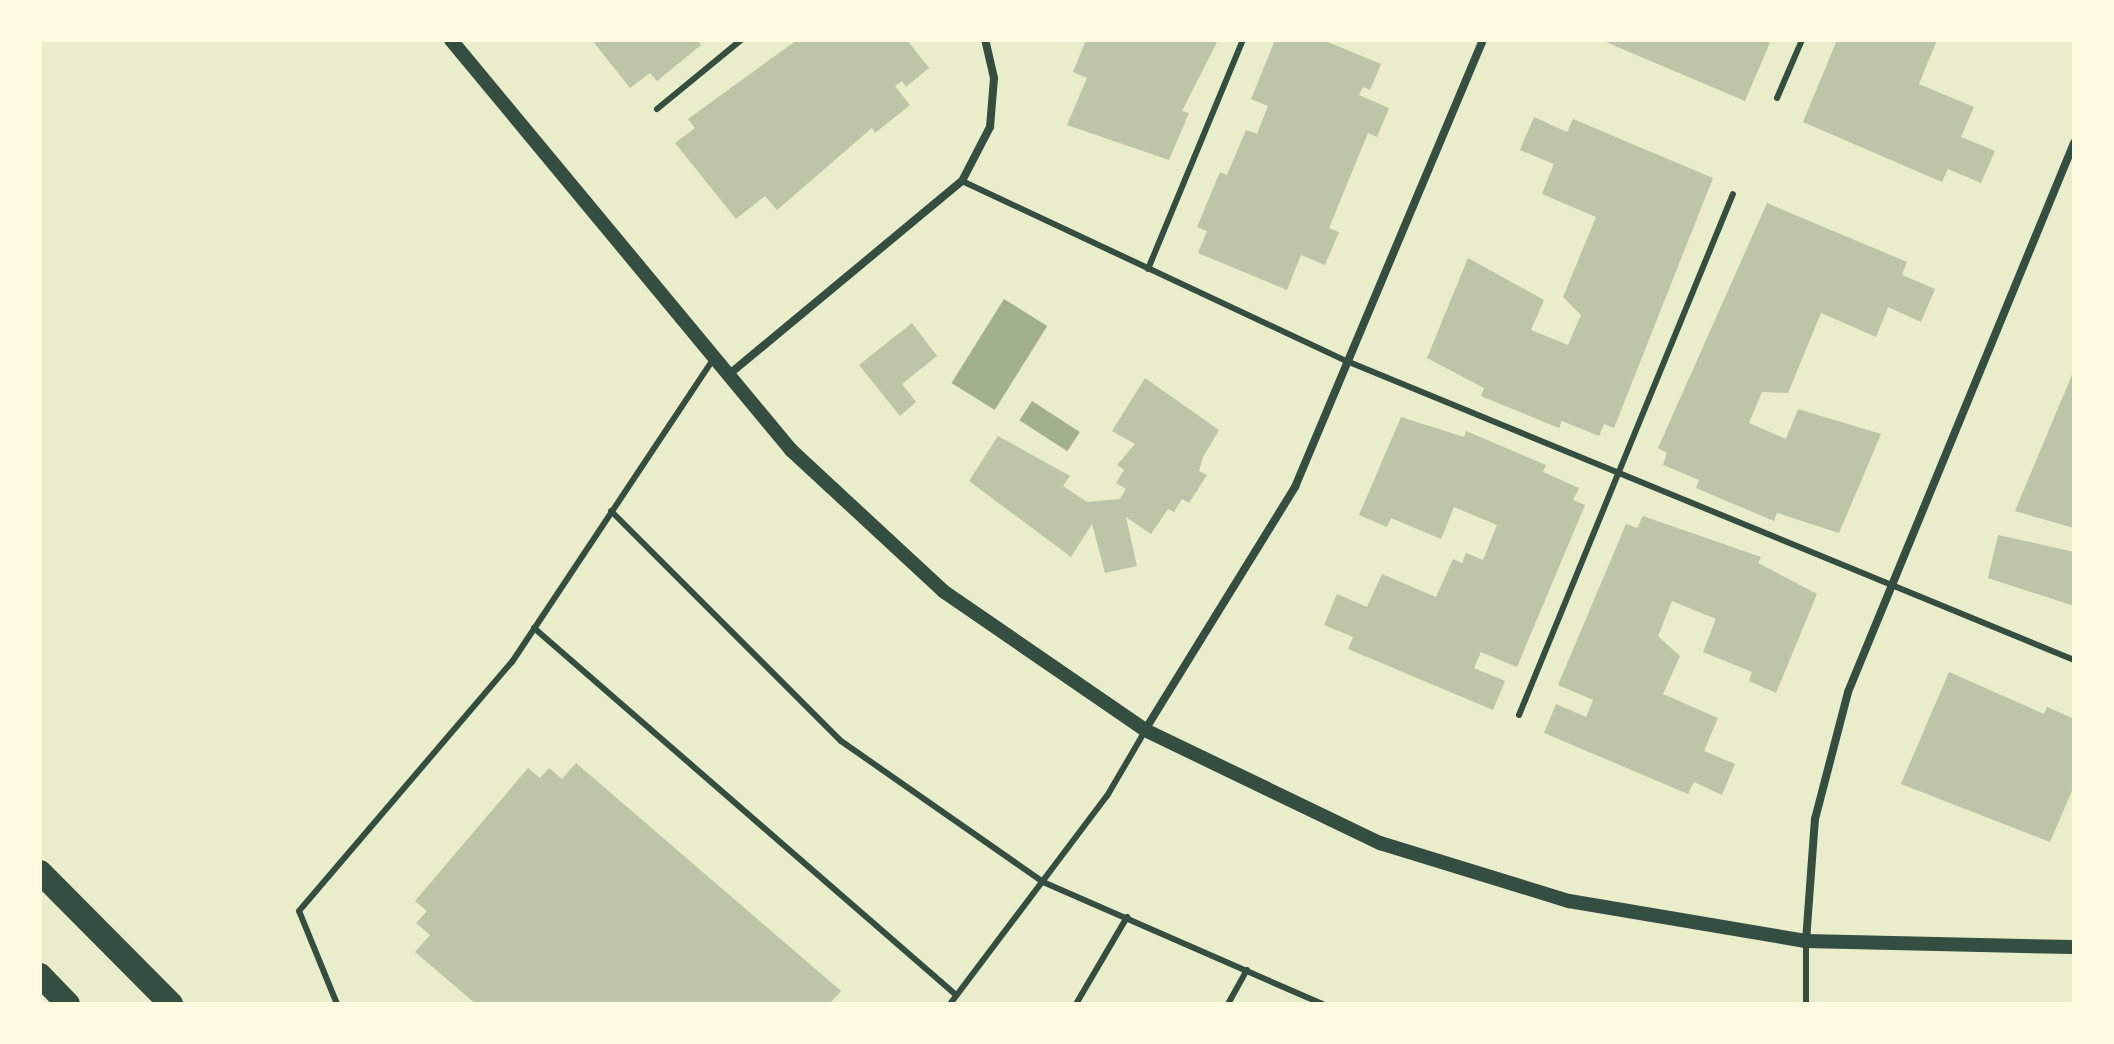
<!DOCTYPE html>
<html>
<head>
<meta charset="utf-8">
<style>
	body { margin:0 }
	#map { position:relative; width:2114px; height:1044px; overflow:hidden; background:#e9edc9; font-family:"Alegreya Sans",sans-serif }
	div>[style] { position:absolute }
	.water>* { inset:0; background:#a3b18a; transform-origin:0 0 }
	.building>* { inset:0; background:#bcc5a7 }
	.service>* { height:6px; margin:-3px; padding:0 3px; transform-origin:3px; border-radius:3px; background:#344e41 }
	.minor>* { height:8px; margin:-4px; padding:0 4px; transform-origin:4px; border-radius:4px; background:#344e41 }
	.tertiary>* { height:14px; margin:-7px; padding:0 7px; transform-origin:7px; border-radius:7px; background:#344e41 }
	.motorway>* { height:24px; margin:-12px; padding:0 12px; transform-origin:12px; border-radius:12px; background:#344e41 }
	span { translate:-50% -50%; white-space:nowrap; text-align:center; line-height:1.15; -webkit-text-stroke:6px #fefae0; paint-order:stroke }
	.frame { position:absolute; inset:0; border:42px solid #fefae0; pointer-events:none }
</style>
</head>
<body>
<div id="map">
	<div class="water">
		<div style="left:1004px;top:299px;width:51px;height:99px;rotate:32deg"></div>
		<div style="left:1032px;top:401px;width:57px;height:23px;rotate:33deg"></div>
	</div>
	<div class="building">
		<div style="clip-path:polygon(592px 40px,698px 40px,701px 45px,657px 81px,650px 73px,630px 88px)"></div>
		<div style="clip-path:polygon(797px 40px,907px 40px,929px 68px,906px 87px,902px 81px,895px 86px,910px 105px,875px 133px,872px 128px,777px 210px,765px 196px,736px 219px,675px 143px,695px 128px,688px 119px)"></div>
		<div style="clip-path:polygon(1086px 40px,1218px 40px,1182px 111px,1189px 113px,1169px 160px,1067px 125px,1087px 78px,1073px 72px)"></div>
		<div style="clip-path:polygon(1275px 40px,1323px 40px,1381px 64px,1370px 90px,1363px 87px,1359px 95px,1389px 108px,1377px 137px,1368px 133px,1329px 228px,1339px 232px,1325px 265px,1301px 255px,1287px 290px,1198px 253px,1207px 231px,1197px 227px,1220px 172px,1227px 175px,1246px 130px,1257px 134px,1268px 106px,1251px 99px)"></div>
		<div style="clip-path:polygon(1601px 40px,1771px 40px,1745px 101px)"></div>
		<div style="clip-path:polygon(1837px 40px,1937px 40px,1919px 84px,1974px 107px,1961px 137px,1995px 151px,1981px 183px,1948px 169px,1942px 182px,1803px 122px)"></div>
		<div style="clip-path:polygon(1534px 117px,1567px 132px,1573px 119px,1713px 178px,1614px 428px,1604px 424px,1599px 436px,1562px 421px,1559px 428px,1481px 396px,1484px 388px,1427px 358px,1468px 258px,1544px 300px,1531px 330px,1568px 345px,1581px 315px,1563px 297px,1596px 217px,1542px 194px,1554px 164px,1520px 150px)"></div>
		<div style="clip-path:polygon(1767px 203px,1907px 262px,1902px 275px,1935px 289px,1921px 322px,1888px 307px,1876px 337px,1821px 313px,1788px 393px,1762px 392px,1749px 423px,1786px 439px,1798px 409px,1881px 434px,1839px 533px,1777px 513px,1774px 521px,1696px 488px,1699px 480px,1663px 465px,1667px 453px,1658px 448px)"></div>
		<div style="clip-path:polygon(912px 323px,937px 356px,902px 384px,916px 402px,900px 416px,859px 365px)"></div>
		<div style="clip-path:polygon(2074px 370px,2074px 528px,2015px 511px)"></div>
		<div style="clip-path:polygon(1145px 378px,1219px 430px,1203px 457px,1199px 471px,1207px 475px,1189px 503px,1182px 499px,1174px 512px,1168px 509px,1151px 534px,1126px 517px,1137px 566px,1105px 573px,1092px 524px,1071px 557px,969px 481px,998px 436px,1070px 476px,1063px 486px,1087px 502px,1120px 499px,1126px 489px,1116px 483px,1124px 470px,1117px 465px,1135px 444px,1112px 431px)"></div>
		<div style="clip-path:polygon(1401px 417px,1464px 437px,1466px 431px,1546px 465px,1543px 472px,1579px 488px,1573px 500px,1585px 505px,1517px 667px,1481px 652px,1474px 668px,1505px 681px,1493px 710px,1348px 649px,1353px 637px,1324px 625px,1337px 594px,1367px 607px,1382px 574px,1436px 597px,1453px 559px,1462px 563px,1466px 553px,1483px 560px,1497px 525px,1454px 507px,1441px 539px,1391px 518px,1387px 527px,1359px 515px)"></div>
		<div style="clip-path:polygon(1643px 516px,1761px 557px,1758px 563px,1817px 594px,1776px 693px,1749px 681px,1752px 672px,1703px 652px,1716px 619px,1672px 601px,1658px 636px,1680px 656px,1663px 694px,1718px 718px,1704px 751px,1735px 764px,1722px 795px,1694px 782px,1688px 794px,1544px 733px,1556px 704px,1586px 717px,1593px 700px,1558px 685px,1626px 524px,1637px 528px)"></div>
		<div style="clip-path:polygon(1998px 535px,2074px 552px,2074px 606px,1988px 578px)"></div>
		<div style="clip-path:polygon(1949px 672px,2044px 714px,2047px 707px,2074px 719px,2074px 786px,2050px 842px,1901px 784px)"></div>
		<div style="clip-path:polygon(576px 763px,841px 991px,829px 1004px,476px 1004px,415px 952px,430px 935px,416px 923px,427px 911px,415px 901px,528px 768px,540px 778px,549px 768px,562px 779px)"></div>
	</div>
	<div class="service">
		<div style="left:1777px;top:98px;width:63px;rotate:-66.7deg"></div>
		<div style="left:657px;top:109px;width:109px;rotate:-39.4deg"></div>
		<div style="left:962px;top:181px;width:427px;rotate:25.1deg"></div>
		<div style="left:1349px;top:362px;width:784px;rotate:22.34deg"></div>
		<div style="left:1148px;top:269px;width:248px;rotate:-67.5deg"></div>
		<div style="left:611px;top:511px;width:325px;rotate:45deg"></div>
		<div style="left:841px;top:741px;width:246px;rotate:34.9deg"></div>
		<div style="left:1043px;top:882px;width:305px;rotate:23.6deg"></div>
		<div style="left:534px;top:628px;width:559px;rotate:41.01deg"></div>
		<div style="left:1519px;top:715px;width:563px;rotate:-67.67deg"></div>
		<div style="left:337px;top:1004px;width:100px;rotate:-112.2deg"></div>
		<div style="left:299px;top:911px;width:328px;rotate:-49.5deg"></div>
		<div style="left:512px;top:662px;width:361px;rotate:-56.4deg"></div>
		<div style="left:950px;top:1004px;width:261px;rotate:-53deg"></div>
		<div style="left:1107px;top:796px;width:75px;rotate:-59.7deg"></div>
		<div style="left:1076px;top:1004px;width:101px;rotate:-59.6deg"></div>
		<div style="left:1228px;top:1004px;width:39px;rotate:-61deg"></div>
		<div style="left:1806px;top:1004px;width:60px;rotate:-90deg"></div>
	</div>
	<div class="minor">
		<div style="left:727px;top:376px;width:305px;rotate:-39.7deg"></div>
		<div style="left:962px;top:181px;width:61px;rotate:-62.6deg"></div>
		<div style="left:990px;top:127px;width:49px;rotate:-85.3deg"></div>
		<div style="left:994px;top:78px;width:39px;rotate:-103deg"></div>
		<div style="left:1145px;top:730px;width:286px;rotate:-58.3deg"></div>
		<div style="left:1295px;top:487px;width:485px;rotate:-67.2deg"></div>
		<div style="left:1806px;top:941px;width:122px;rotate:-85.8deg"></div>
		<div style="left:1815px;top:819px;width:131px;rotate:-75.4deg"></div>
		<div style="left:1848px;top:692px;width:594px;rotate:-67.63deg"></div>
	</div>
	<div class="tertiary">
		<div style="left:451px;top:40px;width:533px;rotate:50.33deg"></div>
		<div style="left:791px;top:450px;width:207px;rotate:42.8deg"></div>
		<div style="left:943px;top:591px;width:245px;rotate:34.5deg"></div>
		<div style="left:1145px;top:730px;width:261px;rotate:25.7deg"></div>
		<div style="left:1380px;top:843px;width:198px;rotate:17.1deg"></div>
		<div style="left:1569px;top:901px;width:240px;rotate:9.6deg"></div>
		<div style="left:1806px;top:941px;width:268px;rotate:1.3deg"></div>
	</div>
	<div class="motorway">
		<div style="left:40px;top:872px;width:186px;rotate:45.2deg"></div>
		<div style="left:40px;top:975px;width:40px;rotate:46deg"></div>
	</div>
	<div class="frame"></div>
</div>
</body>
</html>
